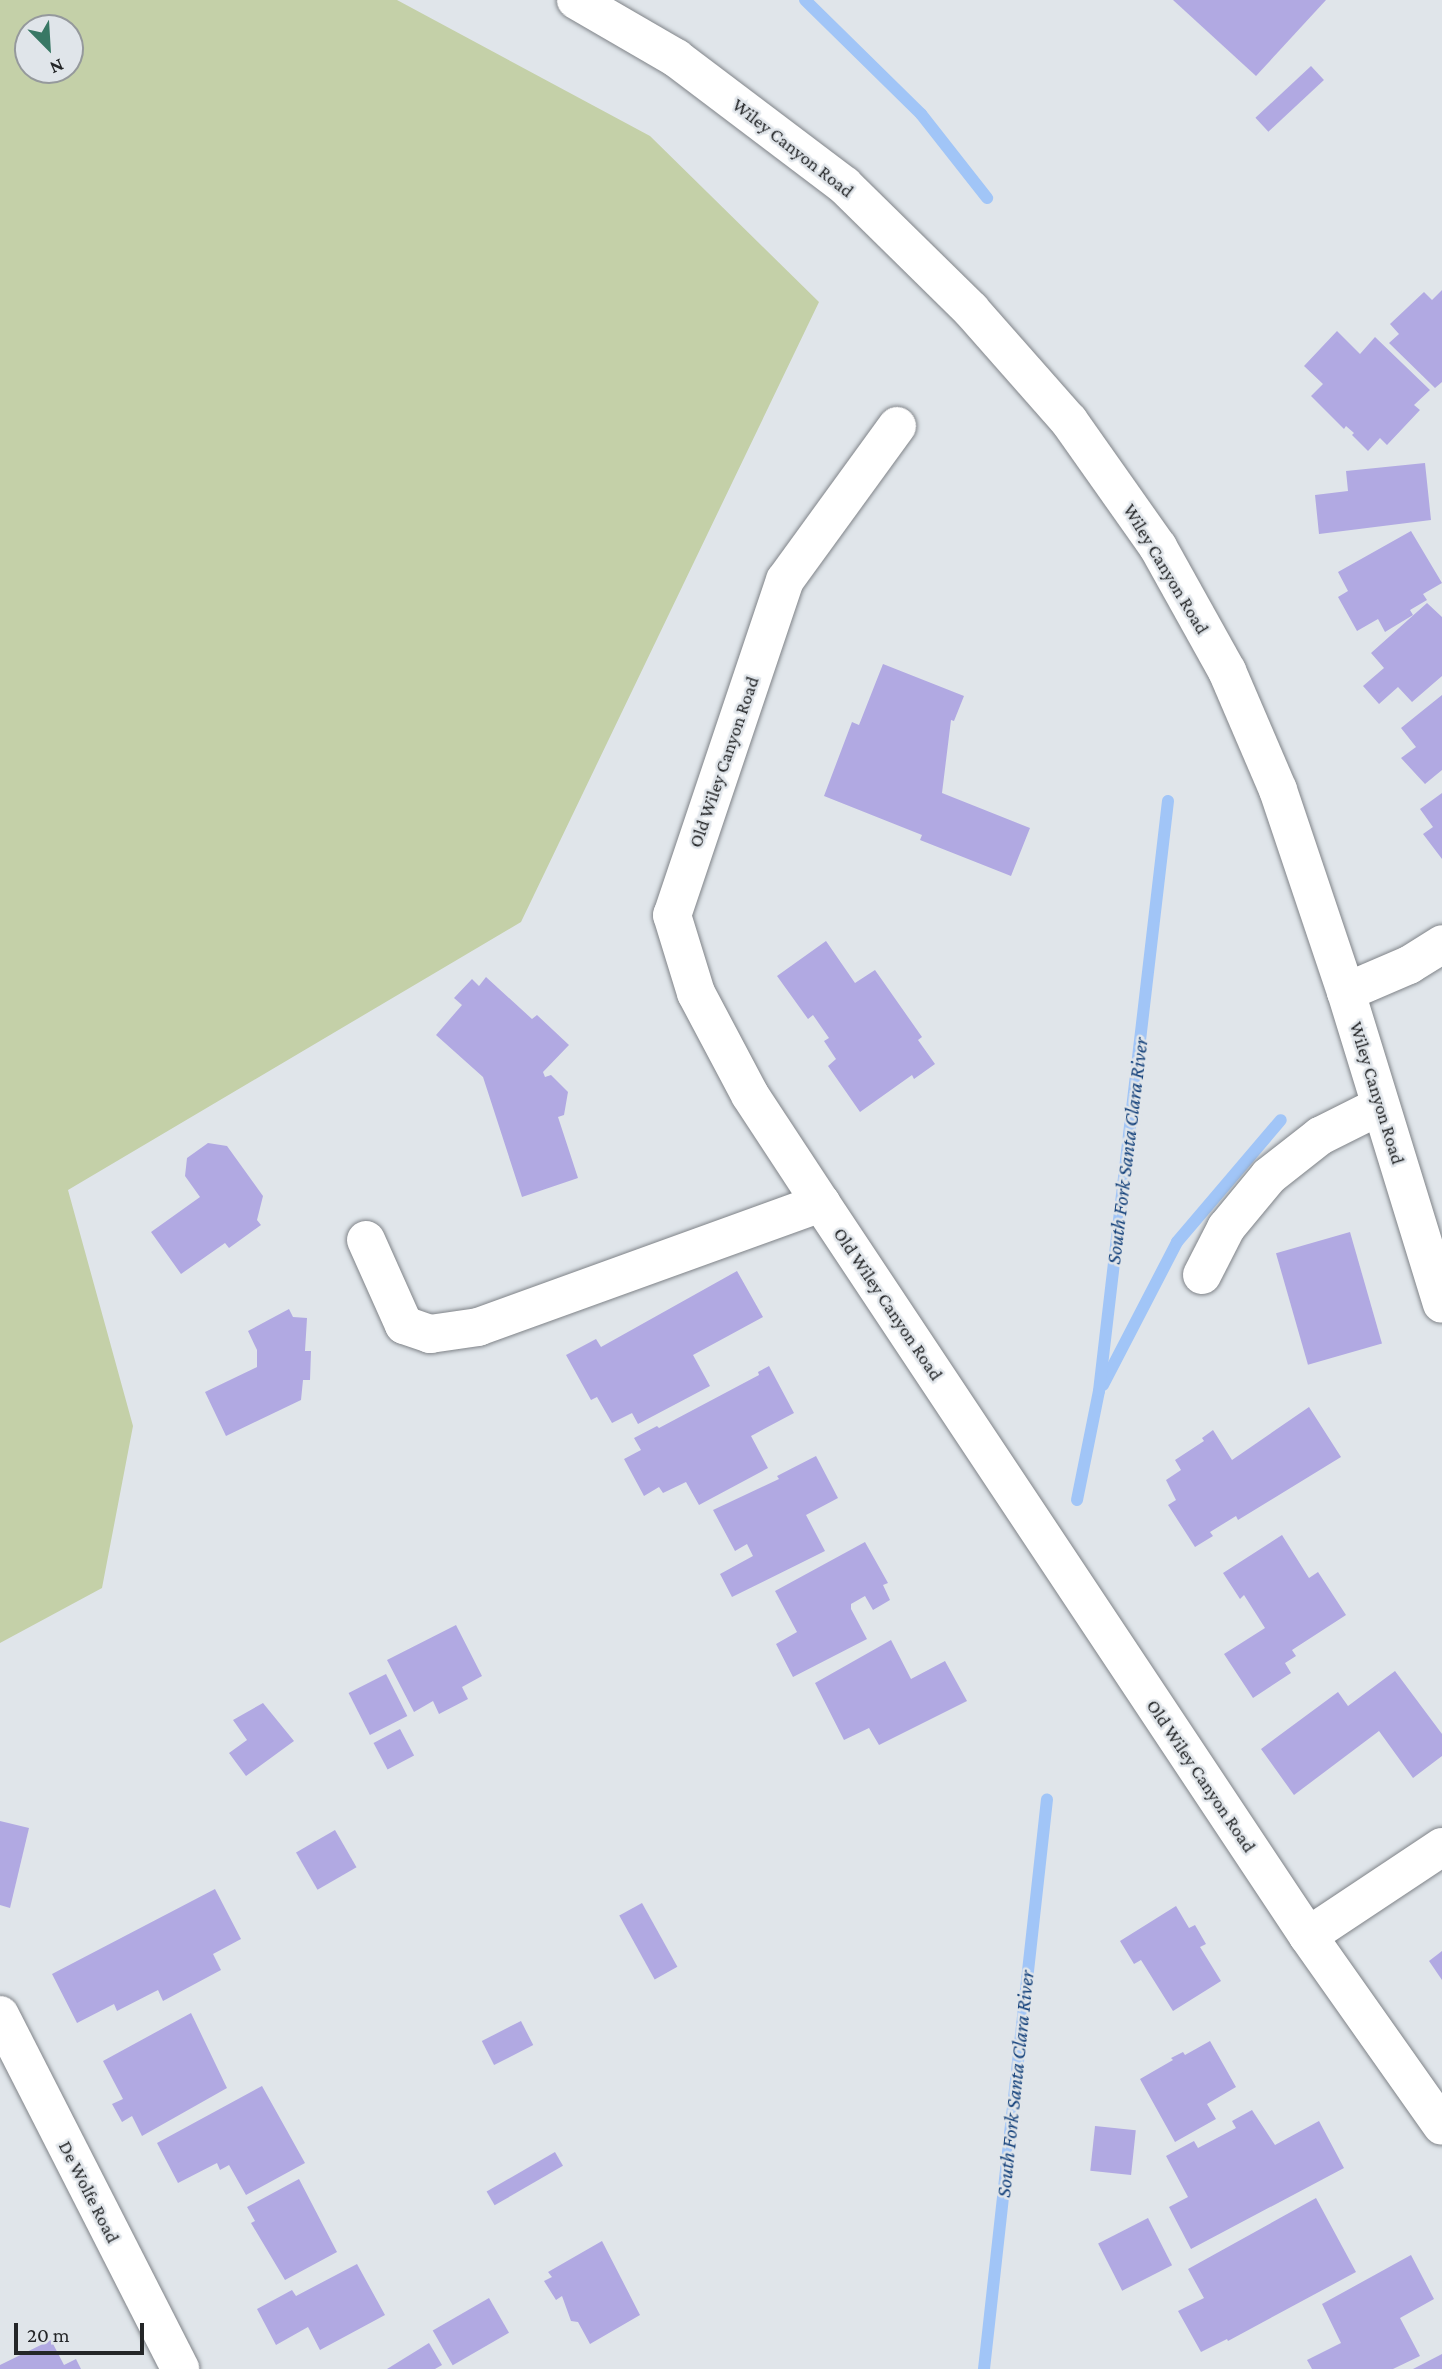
<!DOCTYPE html>
<html>
<head>
<meta charset="utf-8">
<style>
	body { margin:0 }
	#map { position:relative; width:1442px; height:2369px; overflow:hidden; background:#e0e5ea; font-family:"Crimson Pro",serif }
	div>[style] { position:absolute }
	.green>* { inset:0; background:#c4d0a8 }
	.stream>* { height:12px; margin:-6px; padding:0 6px; transform-origin:6px; border-radius:6px; background:#a1c5f7 }
	.building>* { inset:0; background:#b1a9e2; transform-origin:0 0 }
	.roads { filter:drop-shadow(0 0 2px #7f8388) drop-shadow(0 0 2px #7f8388) }
	.minor>* { height:38px; margin:-19px; padding:0 19px; transform-origin:19px; border-radius:19px; background:#fff }
	span { translate:-50% -50%; white-space:nowrap; text-align:center; line-height:1.15; -webkit-text-stroke:5px #e0e5ea; paint-order:stroke }
	.street-label { font-size:19px; color:#242628 }
	.water-label { font-size:21px; color:#13407a; font-style:italic }
	.north { position:absolute; left:14px; top:14px; width:70px; height:70px; box-sizing:border-box; background:#e0e5ea; border:2px solid #95999c; border-radius:50%; rotate:156deg; font-size:19px; font-weight:700; line-height:28px; text-align:center; color:#242628 }
	.north::after { content:''; display:block; margin:auto; width:24px; height:32px; background:#387865; clip-path:polygon(50% 0,100% 100%,50% 72%,0 100%) }
	.scale { position:absolute; left:14px; top:2323px; width:130px; height:32px; box-sizing:border-box; border:4px solid #242628; border-top:0; padding-left:9px; font-size:21px; line-height:24px; white-space:nowrap; color:#242628; -webkit-text-stroke:5px #e0e5ea; paint-order:stroke }
</style>
</head>
<body>
<div id="map">
	<div class="green">
		<div style="clip-path:polygon(evenodd,0 0,397px 0,650px 136px,819px 302px,521px 922px,68px 1190px,133px 1426px,102px 1588px,0 1643px,0 0,28px 28px,70px 28px,70px 70px,28px 70px,28px 28px)"></div>
	</div>
	<div class="stream">
		<div style="left:805px;top:0;width:163px;rotate:44.5deg"></div>
		<div style="left:921px;top:114px;width:107px;rotate:51.8deg"></div>
		<div style="left:1103px;top:1385px;width:161px;rotate:-62.6deg"></div>
		<div style="left:1177px;top:1242px;width:160px;rotate:-49.6deg"></div>
		<div style="left:1077px;top:1500px;width:111px;rotate:-78.6deg"></div>
		<div style="left:1099px;top:1391px;width:594px;rotate:-83.33deg"></div>
		<div style="left:984px;top:2369px;width:573px;rotate:-83.69deg"></div>
	</div>
	<div class="building">
		<div style="clip-path:polygon(1173px 0,1326px 0,1256px 76px)"></div>
		<div style="left:1311px;top:66px;width:19px;height:76px;rotate:47deg"></div>
		<div style="clip-path:polygon(1442px 290px,1442px 382px,1435px 388px,1389px 343px,1399px 334px,1390px 324px,1424px 292px,1432px 300px)"></div>
		<div style="clip-path:polygon(1337px 331px,1360px 354px,1375px 337px,1430px 390px,1414px 405px,1420px 410px,1387px 445px,1380px 438px,1368px 451px,1352px 435px,1354px 433px,1346px 426px,1344px 429px,1311px 396px,1323px 384px,1304px 366px)"></div>
		<div style="clip-path:polygon(1425px 463px,1431px 520px,1319px 534px,1315px 495px,1348px 491px,1346px 471px)"></div>
		<div style="clip-path:polygon(1411px 531px,1442px 583px,1423px 594px,1427px 600px,1410px 610px,1413px 615px,1385px 632px,1378px 619px,1357px 631px,1338px 597px,1348px 591px,1338px 572px)"></div>
		<div style="clip-path:polygon(1427px 603px,1442px 617px,1442px 676px,1412px 702px,1398px 687px,1379px 704px,1363px 686px,1384px 668px,1371px 653px)"></div>
		<div style="clip-path:polygon(883px 664px,964px 696px,954px 721px,951px 720px,942px 793px,1030px 828px,1011px 876px,920px 840px,922px 835px,824px 796px,852px 722px,859px 725px)"></div>
		<div style="clip-path:polygon(1442px 695px,1442px 770px,1425px 784px,1401px 758px,1416px 747px,1401px 728px)"></div>
		<div style="clip-path:polygon(1442px 793px,1442px 859px,1423px 834px,1433px 827px,1420px 809px)"></div>
		<div style="clip-path:polygon(826px 941px,855px 983px,875px 970px,922px 1037px,918px 1040px,935px 1064px,914px 1079px,912px 1075px,860px 1112px,828px 1066px,836px 1059px,824px 1041px,829px 1038px,813px 1015px,808px 1019px,777px 976px)"></div>
		<div style="clip-path:polygon(486px 977px,532px 1019px,537px 1015px,569px 1045px,543px 1072px,545px 1077px,551px 1075px,568px 1092px,564px 1115px,558px 1117px,578px 1178px,522px 1197px,483px 1077px,436px 1035px,462px 1005px,454px 998px,472px 979px,479px 986px)"></div>
		<div style="clip-path:polygon(208px 1143px,227px 1146px,263px 1196px,257px 1220px,261px 1225px,229px 1248px,225px 1243px,181px 1274px,151px 1232px,200px 1197px,185px 1176px,187px 1158px)"></div>
		<div style="left:1350px;top:1232px;width:116px;height:77px;rotate:74deg"></div>
		<div style="clip-path:polygon(737px 1271px,763px 1317px,693px 1355px,710px 1386px,638px 1424px,632px 1413px,612px 1423px,597px 1397px,591px 1400px,566px 1355px,596px 1339px,601px 1347px)"></div>
		<div style="clip-path:polygon(289px 1309px,293px 1317px,307px 1318px,305px 1351px,311px 1351px,310px 1380px,303px 1380px,301px 1400px,226px 1436px,205px 1392px,257px 1367px,257px 1350px,248px 1331px)"></div>
		<div style="clip-path:polygon(769px 1366px,794px 1413px,751px 1436px,768px 1468px,699px 1505px,686px 1482px,663px 1493px,659px 1487px,644px 1496px,624px 1459px,641px 1450px,634px 1438px,657px 1426px,659px 1428px,759px 1375px,758px 1372px)"></div>
		<div style="clip-path:polygon(1309px 1407px,1341px 1457px,1238px 1520px,1236px 1516px,1210px 1532px,1213px 1536px,1195px 1547px,1168px 1505px,1176px 1500px,1166px 1480px,1181px 1470px,1175px 1460px,1204px 1441px,1202px 1438px,1213px 1430px,1232px 1460px)"></div>
		<div style="clip-path:polygon(816px 1456px,838px 1498px,806px 1515px,825px 1551px,732px 1597px,720px 1574px,753px 1556px,747px 1544px,735px 1551px,713px 1510px,779px 1479px,777px 1476px)"></div>
		<div style="clip-path:polygon(1282px 1535px,1309px 1578px,1318px 1572px,1346px 1615px,1292px 1650px,1296px 1656px,1285px 1663px,1291px 1673px,1253px 1698px,1224px 1654px,1265px 1628px,1244px 1595px,1240px 1599px,1223px 1573px)"></div>
		<div style="clip-path:polygon(865px 1542px,888px 1583px,883px 1585px,890px 1600px,873px 1610px,865px 1596px,851px 1604px,851px 1609px,867px 1639px,793px 1677px,776px 1644px,797px 1632px,775px 1591px)"></div>
		<div style="clip-path:polygon(456px 1625px,482px 1676px,462px 1687px,468px 1699px,439px 1714px,433px 1701px,414px 1712px,387px 1660px)"></div>
		<div style="clip-path:polygon(891px 1640px,911px 1679px,945px 1661px,967px 1701px,879px 1745px,869px 1728px,844px 1740px,815px 1683px)"></div>
		<div style="clip-path:polygon(1395px 1671px,1442px 1734px,1442px 1756px,1413px 1778px,1379px 1731px,1294px 1795px,1261px 1749px,1338px 1692px,1348px 1706px)"></div>
		<div style="left:386px;top:1674px;width:47px;height:42px;rotate:63deg"></div>
		<div style="clip-path:polygon(263px 1703px,294px 1741px,246px 1776px,229px 1753px,247px 1740px,233px 1720px)"></div>
		<div style="left:400px;top:1729px;width:30px;height:30px;rotate:62deg"></div>
		<div style="clip-path:polygon(0 1821px,29px 1828px,10px 1908px,0 1905px)"></div>
		<div style="left:335px;top:1830px;width:43px;height:45px;rotate:60deg"></div>
		<div style="clip-path:polygon(215px 1889px,241px 1939px,213px 1954px,221px 1970px,163px 2001px,158px 1990px,117px 2011px,114px 2004px,77px 2023px,52px 1974px)"></div>
		<div style="left:642px;top:1903px;width:73px;height:26px;rotate:61deg"></div>
		<div style="clip-path:polygon(1176px 1906px,1189px 1928px,1195px 1925px,1206px 1944px,1200px 1947px,1221px 1981px,1173px 2011px,1141px 1960px,1134px 1964px,1120px 1941px)"></div>
		<div style="clip-path:polygon(1442px 1951px,1442px 1980px,1429px 1961px)"></div>
		<div style="clip-path:polygon(191px 2013px,227px 2088px,142px 2136px,132px 2116px,122px 2122px,112px 2104px,123px 2099px,103px 2061px)"></div>
		<div style="left:521px;top:2021px;width:27px;height:44px;rotate:63deg"></div>
		<div style="clip-path:polygon(1210px 2041px,1236px 2087px,1207px 2104px,1216px 2119px,1175px 2142px,1140px 2079px,1173px 2060px,1171px 2058px,1183px 2052px,1185px 2055px)"></div>
		<div style="clip-path:polygon(262px 2086px,305px 2163px,246px 2195px,229px 2165px,220px 2170px,217px 2163px,178px 2183px,157px 2143px)"></div>
		<div style="clip-path:polygon(1252px 2110px,1275px 2145px,1319px 2121px,1344px 2168px,1191px 2249px,1169px 2207px,1188px 2197px,1166px 2156px,1194px 2141px,1198px 2148px,1236px 2128px,1232px 2121px)"></div>
		<div style="left:1095px;top:2126px;width:41px;height:45px;rotate:6deg"></div>
		<div style="left:555px;top:2152px;width:16px;height:79px;rotate:60deg"></div>
		<div style="clip-path:polygon(299px 2179px,337px 2252px,285px 2280px,251px 2223px,255px 2221px,247px 2207px)"></div>
		<div style="clip-path:polygon(1316px 2198px,1356px 2272px,1228px 2341px,1227px 2339px,1201px 2352px,1178px 2311px,1204px 2298px,1188px 2269px)"></div>
		<div style="left:1148px;top:2218px;width:53px;height:56px;rotate:63deg"></div>
		<div style="clip-path:polygon(602px 2241px,640px 2315px,590px 2344px,578px 2322px,571px 2321px,562px 2296px,556px 2300px,544px 2281px,552px 2277px,548px 2272px)"></div>
		<div style="clip-path:polygon(1411px 2255px,1434px 2299px,1400px 2318px,1420px 2356px,1393px 2369px,1312px 2369px,1307px 2360px,1341px 2343px,1322px 2304px)"></div>
		<div style="clip-path:polygon(357px 2264px,385px 2315px,320px 2350px,308px 2327px,276px 2345px,257px 2309px,292px 2290px,296px 2296px)"></div>
		<div style="left:489px;top:2298px;width:40px;height:65px;rotate:60deg"></div>
		<div style="clip-path:polygon(51px 2340px,64px 2365px,76px 2359px,81px 2369px,0 2369px,0 2365px)"></div>
		<div style="clip-path:polygon(429px 2343px,442px 2365px,435px 2369px,387px 2369px)"></div>
		<div style="clip-path:polygon(1442px 2354px,1442px 2369px,1413px 2369px)"></div>
	</div>
	<div class="roads">
		<div class="minor">
			<div style="left:576px;top:0;width:116px;rotate:30.1deg"></div>
			<div style="left:676px;top:58px;width:211px;rotate:37.1deg"></div>
			<div style="left:844px;top:185px;width:178px;rotate:44.5deg"></div>
			<div style="left:971px;top:310px;width:148px;rotate:48.6deg"></div>
			<div style="left:1069px;top:421px;width:154px;rotate:54.8deg"></div>
			<div style="left:1158px;top:547px;width:142px;rotate:60.9deg"></div>
			<div style="left:1227px;top:671px;width:129px;rotate:66.8deg"></div>
			<div style="left:1278px;top:790px;width:213px;rotate:71.4deg"></div>
			<div style="left:1346px;top:992px;width:326px;rotate:72.9deg"></div>
			<div style="left:897px;top:426px;width:190px;rotate:126deg"></div>
			<div style="left:785px;top:580px;width:354px;rotate:108.6deg"></div>
			<div style="left:672px;top:915px;width:82px;rotate:72.9deg"></div>
			<div style="left:696px;top:993px;width:115px;rotate:62.1deg"></div>
			<div style="left:750px;top:1095px;width:129px;rotate:56.7deg"></div>
			<div style="left:821px;top:1203px;width:880px;rotate:56.4deg"></div>
			<div style="left:1308px;top:1936px;width:232px;rotate:54.8deg"></div>
			<div style="left:1346px;top:992px;width:69px;rotate:-23.2deg"></div>
			<div style="left:1409px;top:965px;width:39px;rotate:-32deg"></div>
			<div style="left:366px;top:1240px;width:93px;rotate:65.9deg"></div>
			<div style="left:404px;top:1325px;width:28px;rotate:19deg"></div>
			<div style="left:430px;top:1334px;width:49px;rotate:-8.3deg"></div>
			<div style="left:478px;top:1327px;width:365px;rotate:-19.9deg"></div>
			<div style="left:1202px;top:1275px;width:53px;rotate:-62.9deg"></div>
			<div style="left:1226px;top:1228px;width:67px;rotate:-50.4deg"></div>
			<div style="left:1269px;top:1176px;width:65px;rotate:-38.1deg"></div>
			<div style="left:1320px;top:1136px;width:67px;rotate:-26.6deg"></div>
			<div style="left:1308px;top:1936px;width:161px;rotate:-33.6deg"></div>
			<div style="left:0;top:2015px;width:397px;rotate:63deg"></div>
		</div>
	</div>
	<div class="street-label">
		<span style="left:793px;top:148px;rotate:38deg">Wiley Canyon Road</span>
		<span style="left:1166px;top:569px;rotate:59deg">Wiley Canyon Road</span>
		<span style="left:724px;top:762px;rotate:-71deg">Old Wiley Canyon Road</span>
		<span style="left:1377px;top:1093px;rotate:73deg">Wiley Canyon Road</span>
		<span style="left:888px;top:1304px;rotate:56deg">Old Wiley Canyon Road</span>
		<span style="left:1201px;top:1776px;rotate:56deg">Old Wiley Canyon Road</span>
		<span style="left:89px;top:2192px;rotate:63deg">De Wolfe Road</span>
	</div>
	<div class="water-label">
		<span style="left:1127px;top:1151px;rotate:-83deg">South Fork Santa Clara River</span>
		<span style="left:1015px;top:2084px;rotate:-84deg">South Fork Santa Clara River</span>
	</div>
	<div class="north">N</div>
	<div class="scale">20 m</div>
</div>
</body>
</html>
